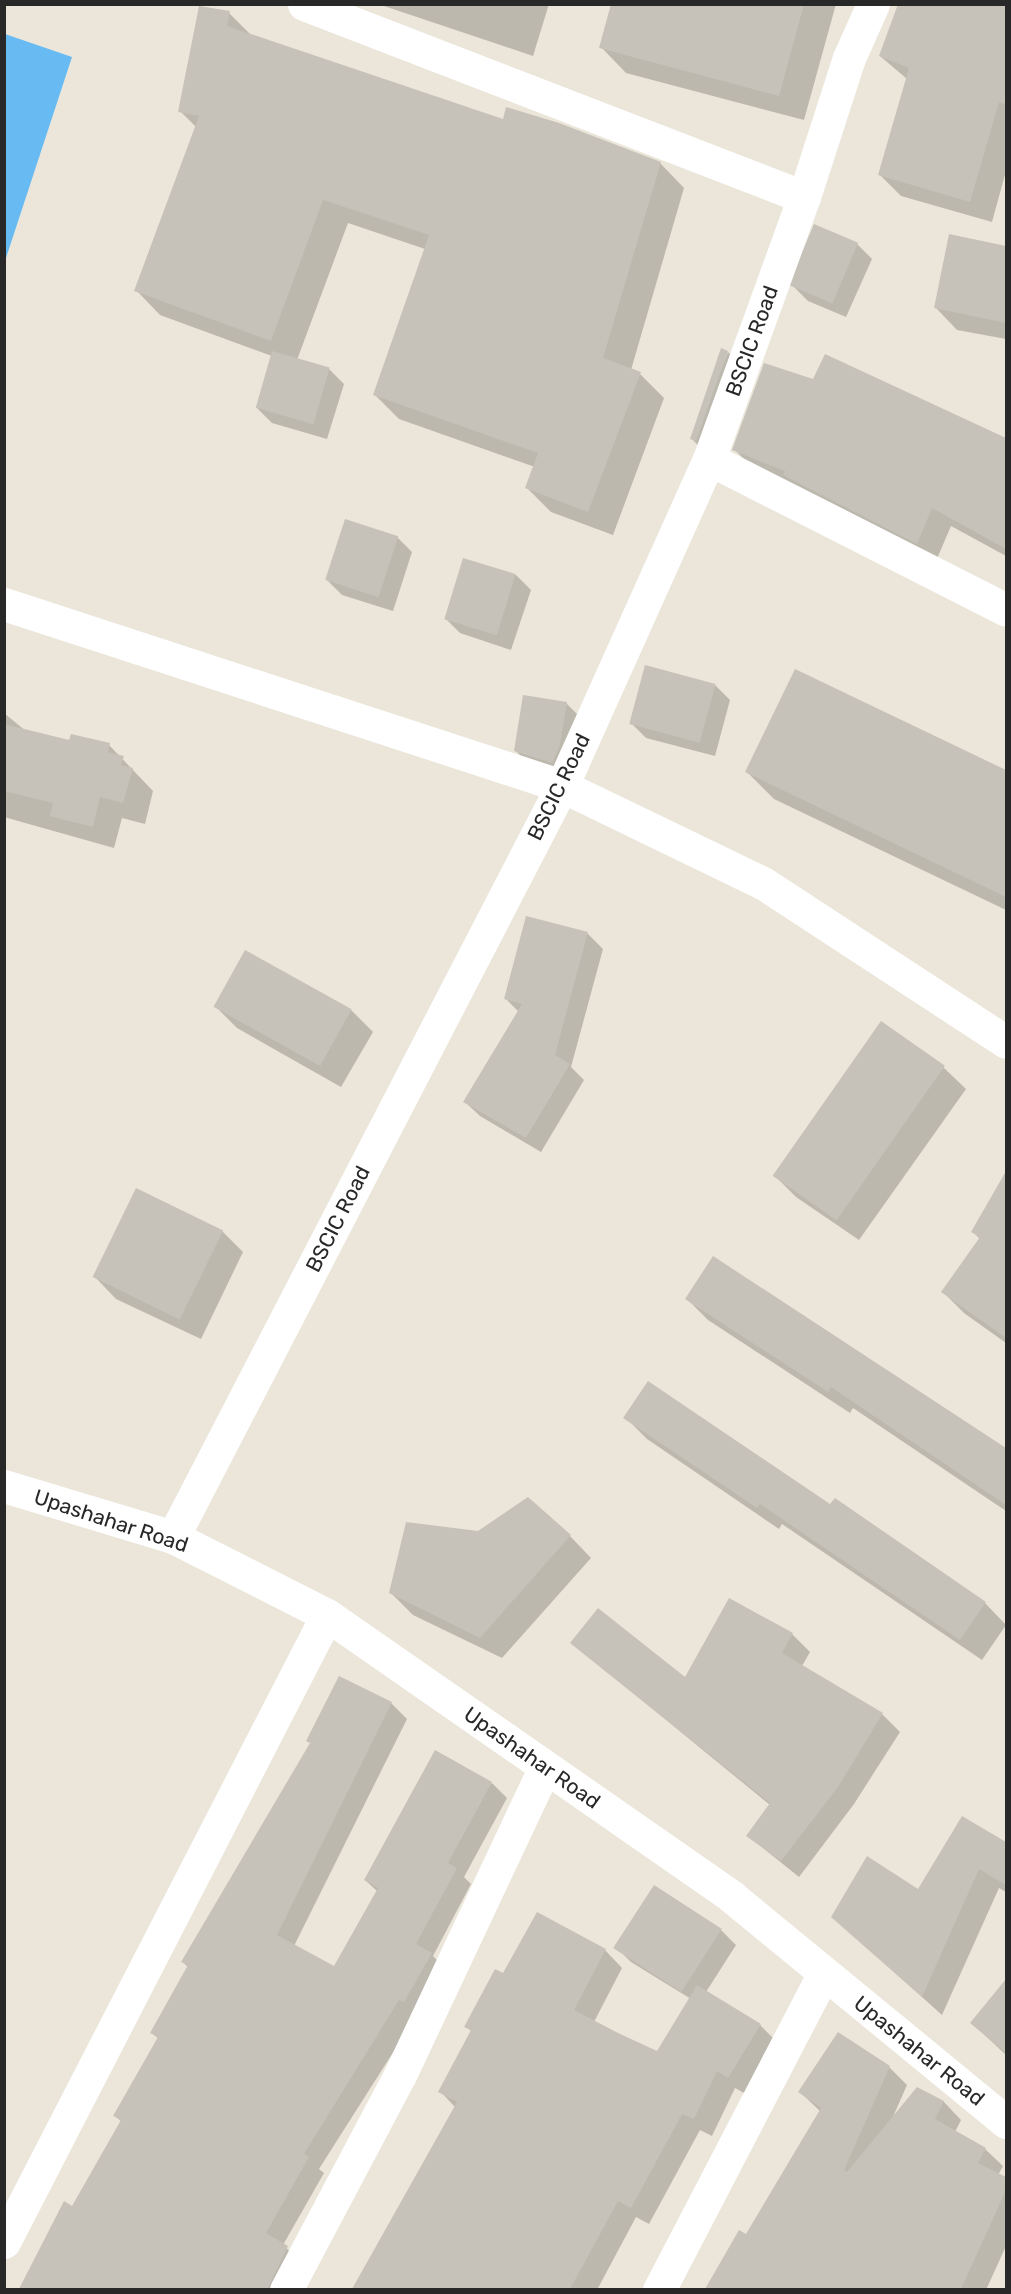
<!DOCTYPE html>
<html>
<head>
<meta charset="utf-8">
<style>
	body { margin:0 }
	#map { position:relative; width:1011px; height:2294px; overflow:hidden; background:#ebe6d9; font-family:Rubik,sans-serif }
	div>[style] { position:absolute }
	.water>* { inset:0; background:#67bbf2 }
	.shadow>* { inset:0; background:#0003 }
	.building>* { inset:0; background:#c6c2b9; transform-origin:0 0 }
	.minor>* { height:33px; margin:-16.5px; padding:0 16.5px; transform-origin:16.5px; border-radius:16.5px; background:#fff }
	span { translate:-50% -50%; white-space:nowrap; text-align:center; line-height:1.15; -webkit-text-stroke:6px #fff; paint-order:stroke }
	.street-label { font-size:21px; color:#282828 }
	.frame { position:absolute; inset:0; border:6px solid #282828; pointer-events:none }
</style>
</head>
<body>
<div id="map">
	<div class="water">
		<div style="clip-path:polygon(5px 34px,72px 57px,5px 261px,4px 34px)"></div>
	</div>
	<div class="shadow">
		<div style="clip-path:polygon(378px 4px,549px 4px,533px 56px)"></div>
		<div style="clip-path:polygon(612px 4px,836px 4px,804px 120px,626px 73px,601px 47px)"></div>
		<div style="clip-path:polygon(991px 4px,1006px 10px,1006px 171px,992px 222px,901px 196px,880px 175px,907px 79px,880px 56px)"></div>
		<div style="clip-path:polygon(229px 13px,252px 36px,504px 121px,660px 163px,684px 188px,631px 370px,640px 374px,664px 398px,613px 535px,551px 512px,527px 488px,535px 467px,399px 419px,374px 394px,425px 249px,348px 223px,297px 360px,329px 369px,344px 384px,327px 439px,272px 423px,257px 408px,272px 356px,160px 315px,136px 290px,196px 127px,180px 111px)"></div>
		<div style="clip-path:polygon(950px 236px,1006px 247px,1006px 339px,957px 330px,936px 308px)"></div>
		<div style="clip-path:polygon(857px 244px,872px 259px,846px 317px,808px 301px,793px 286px)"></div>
		<div style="clip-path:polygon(728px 352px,742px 367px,706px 454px,692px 439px)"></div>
		<div style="clip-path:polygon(1000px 437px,1006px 443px,1006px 556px,951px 526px,936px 561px,753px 468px,734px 449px)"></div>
		<div style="clip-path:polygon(397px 537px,412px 552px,393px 611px,342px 595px,327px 580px)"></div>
		<div style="clip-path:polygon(464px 560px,516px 575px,531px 590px,511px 650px,460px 633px,445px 618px)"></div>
		<div style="clip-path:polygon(796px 671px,1006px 772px,1006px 910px,774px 799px,747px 772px)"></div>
		<div style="clip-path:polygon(715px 685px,730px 700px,715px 756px,646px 738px,631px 723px)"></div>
		<div style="clip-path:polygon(566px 703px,581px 718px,567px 777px,530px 765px,515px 750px)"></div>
		<div style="clip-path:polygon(4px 713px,27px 732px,70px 742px,109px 745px,153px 791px,145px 824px,122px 818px,114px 848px,4px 817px)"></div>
		<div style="clip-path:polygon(527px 917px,588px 934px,603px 949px,571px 1067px,584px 1080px,541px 1152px,480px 1116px,465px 1102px,519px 1012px,506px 999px)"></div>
		<div style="clip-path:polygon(215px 1006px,351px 1010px,373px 1032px,341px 1087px,237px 1028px)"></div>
		<div style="clip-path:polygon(881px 1023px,944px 1068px,966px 1089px,859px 1240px,796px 1197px,774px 1175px)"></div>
		<div style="clip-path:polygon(1006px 1174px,1006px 1343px,964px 1313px,943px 1292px,980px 1239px,972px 1231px)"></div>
		<div style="clip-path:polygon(222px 1231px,243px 1252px,201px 1339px,116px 1299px,95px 1277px)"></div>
		<div style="clip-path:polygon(713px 1258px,1006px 1451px,1006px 1511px,853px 1408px,850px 1413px,708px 1320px,687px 1299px)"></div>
		<div style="clip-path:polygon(625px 1417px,831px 1506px,985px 1603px,1006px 1625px,982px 1660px,782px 1524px,779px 1529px,647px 1439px)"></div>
		<div style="clip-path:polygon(479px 1533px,570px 1536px,591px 1558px,502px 1658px,413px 1615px,391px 1593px)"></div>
		<div style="clip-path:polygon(792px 1634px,810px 1652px,802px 1666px,882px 1714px,900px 1732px,854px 1804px,799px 1877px,748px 1836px,770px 1805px,572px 1643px,685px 1680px)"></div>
		<div style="clip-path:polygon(340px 1678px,391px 1703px,407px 1719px,294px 1946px,335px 1968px,378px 1892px,365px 1880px,492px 1783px,507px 1798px,464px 1877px,471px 1884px,433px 1956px,446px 1969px,319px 2169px,324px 2173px,283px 2245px,302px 2263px,288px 2290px,21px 2290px,64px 2203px,73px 2208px,121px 2121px,115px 2116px,159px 2039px,152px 2033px,188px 1967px,183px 1962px,311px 1744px)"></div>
		<div style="clip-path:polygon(963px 1818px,1006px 1843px,1006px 1892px,999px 1888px,942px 2015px,833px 1917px,919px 1891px)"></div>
		<div style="clip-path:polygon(654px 1888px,721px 1930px,736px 1945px,706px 1992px,760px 2025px,778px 2043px,746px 2094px,735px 2088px,712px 2136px,700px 2130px,649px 2224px,636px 2217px,597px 2290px,355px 2290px,455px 2107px,440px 2091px,472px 2032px,466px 2026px,504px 1975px,605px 1950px,622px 1968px,594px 2022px,657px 2053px,691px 1999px,631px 1962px,616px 1947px)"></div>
		<div style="clip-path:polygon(1006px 1982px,1006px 2055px,972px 2023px)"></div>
		<div style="clip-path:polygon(838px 2034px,889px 2067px,907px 2085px,892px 2119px,918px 2089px,944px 2102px,961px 2120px,955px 2132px,985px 2149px,1003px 2166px,998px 2175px,1006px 2179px,1006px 2246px,986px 2290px,707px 2288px,747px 2236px,821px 2112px,800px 2092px)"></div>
	</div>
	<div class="building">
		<div style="clip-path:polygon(611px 4px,804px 4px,779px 96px,599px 48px)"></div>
		<div style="clip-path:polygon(898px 4px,1006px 4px,1006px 105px,999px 102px,970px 202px,878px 175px,909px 68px,879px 56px)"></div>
		<div style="clip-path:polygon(199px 6px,230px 11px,227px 26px,503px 119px,506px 107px,559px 123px,661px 162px,603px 358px,641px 372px,588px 512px,525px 488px,538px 453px,373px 395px,429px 235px,323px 200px,271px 341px,134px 291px,199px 116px,178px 112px)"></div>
		<div style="left:814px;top:224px;width:48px;height:66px;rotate:23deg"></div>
		<div style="clip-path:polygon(949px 234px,1006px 246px,1006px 323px,934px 308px)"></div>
		<div style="clip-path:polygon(721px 348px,728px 351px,696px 441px,690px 439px)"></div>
		<div style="left:272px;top:351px;width:60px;height:59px;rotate:16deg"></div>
		<div style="clip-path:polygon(825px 354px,1006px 438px,1006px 549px,932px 508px,917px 544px,783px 475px,785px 471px,732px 450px,764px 363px,813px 379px)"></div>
		<div style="left:345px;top:519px;width:56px;height:64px;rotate:18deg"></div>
		<div style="left:463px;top:558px;width:55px;height:64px;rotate:17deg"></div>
		<div style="left:645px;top:665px;width:73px;height:61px;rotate:15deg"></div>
		<div style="clip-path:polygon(795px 669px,1006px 770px,1006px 897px,745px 772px)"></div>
		<div style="clip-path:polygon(523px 695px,567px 702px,560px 745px,552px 763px,514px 751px)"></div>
		<div style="clip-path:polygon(4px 724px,69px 740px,71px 734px,110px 743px,108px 752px,124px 756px,121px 765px,133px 768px,123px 803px,100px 797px,93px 827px,50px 816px,53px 803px,4px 791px)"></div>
		<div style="clip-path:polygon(526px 916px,588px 932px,555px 1055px,570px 1064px,526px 1138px,463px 1102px,522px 1004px,504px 999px)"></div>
		<div style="left:245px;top:950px;width:122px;height:65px;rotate:29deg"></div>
		<div style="left:881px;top:1021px;width:78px;height:189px;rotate:35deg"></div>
		<div style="clip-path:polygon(1006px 1171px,1006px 1338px,941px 1292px,980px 1237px,971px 1232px)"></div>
		<div style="left:136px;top:1188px;width:97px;height:99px;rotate:26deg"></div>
		<div style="clip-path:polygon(713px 1256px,1006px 1448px,1006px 1505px,831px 1387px,828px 1392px,685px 1299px)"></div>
		<div style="clip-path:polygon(648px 1381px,830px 1504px,835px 1498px,986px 1602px,960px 1640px,760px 1504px,757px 1508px,623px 1418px)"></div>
		<div style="clip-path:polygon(528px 1497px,571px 1535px,480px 1638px,389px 1593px,406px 1522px,478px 1531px)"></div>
		<div style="clip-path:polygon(729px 1598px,793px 1633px,782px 1653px,883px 1713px,838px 1787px,781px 1861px,746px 1836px,770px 1803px,570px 1643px,598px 1608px,685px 1677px)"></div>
		<div style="clip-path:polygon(339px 1676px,392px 1702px,277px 1935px,334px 1966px,378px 1888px,364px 1880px,435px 1750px,492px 1782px,448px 1863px,457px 1868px,416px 1944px,432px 1953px,404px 2002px,399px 2000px,304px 2154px,309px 2157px,266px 2233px,288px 2246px,268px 2288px,19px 2289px,64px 2201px,72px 2206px,121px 2120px,113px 2116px,158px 2037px,150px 2033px,188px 1965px,181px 1962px,310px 1743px,306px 1741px)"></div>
		<div style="clip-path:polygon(962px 1816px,1006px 1842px,1006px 1885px,979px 1869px,922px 1997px,831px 1917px,867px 1856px,918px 1889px)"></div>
		<div style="left:654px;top:1885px;width:81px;height:75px;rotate:33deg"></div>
		<div style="clip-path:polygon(537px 1912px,606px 1949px,574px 2010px,618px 2033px,657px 2051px,697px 1985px,761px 2024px,728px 2078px,717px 2071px,694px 2119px,682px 2114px,631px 2208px,618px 2201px,570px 2289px,352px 2289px,457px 2102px,438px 2092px,471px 2030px,464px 2027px,495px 1969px,503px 1973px)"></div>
		<div style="clip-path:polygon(1006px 1979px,1006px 2053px,970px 2023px)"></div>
		<div style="clip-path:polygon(838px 2032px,890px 2066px,844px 2170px,847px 2172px,917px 2087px,944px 2101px,935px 2119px,986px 2148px,978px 2163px,1006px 2177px,1006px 2190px,961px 2289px,705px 2289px,739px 2230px,746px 2234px,821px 2108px,798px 2092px)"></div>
	</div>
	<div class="minor">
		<div style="left:304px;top:4px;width:536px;rotate:21.11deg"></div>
		<div style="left:709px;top:459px;width:333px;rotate:26.9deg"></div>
		<div style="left:4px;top:604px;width:587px;rotate:18.06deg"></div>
		<div style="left:562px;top:786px;width:223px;rotate:25.8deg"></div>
		<div style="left:763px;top:883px;width:290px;rotate:33.2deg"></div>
		<div style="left:4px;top:1486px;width:177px;rotate:16.8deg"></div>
		<div style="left:173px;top:1537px;width:173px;rotate:26.9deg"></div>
		<div style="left:327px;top:1615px;width:494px;rotate:34.8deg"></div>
		<div style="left:732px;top:1897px;width:355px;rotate:39.4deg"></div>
		<div style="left:173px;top:1537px;width:846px;rotate:-62.62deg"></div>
		<div style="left:562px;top:786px;width:359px;rotate:-65.8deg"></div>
		<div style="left:709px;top:459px;width:279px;rotate:-70.1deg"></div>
		<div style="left:804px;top:197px;width:146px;rotate:-72.1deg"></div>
		<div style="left:849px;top:58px;width:59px;rotate:-66deg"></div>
		<div style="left:4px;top:2242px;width:705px;rotate:-62.74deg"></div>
		<div style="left:286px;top:2290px;width:243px;rotate:-62.1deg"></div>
		<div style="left:400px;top:2075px;width:340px;rotate:-64.8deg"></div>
		<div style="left:659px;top:2290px;width:357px;rotate:-62.5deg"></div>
	</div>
	<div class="street-label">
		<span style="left:752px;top:341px;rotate:-70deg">BSCIC Road</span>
		<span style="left:559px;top:787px;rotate:-64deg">BSCIC Road</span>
		<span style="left:338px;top:1219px;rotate:-63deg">BSCIC Road</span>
		<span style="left:111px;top:1521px;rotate:18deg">Upashahar Road</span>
		<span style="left:532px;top:1758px;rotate:35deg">Upashahar Road</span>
		<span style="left:919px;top:2051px;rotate:39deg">Upashahar Road</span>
	</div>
	<div class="frame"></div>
</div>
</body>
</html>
